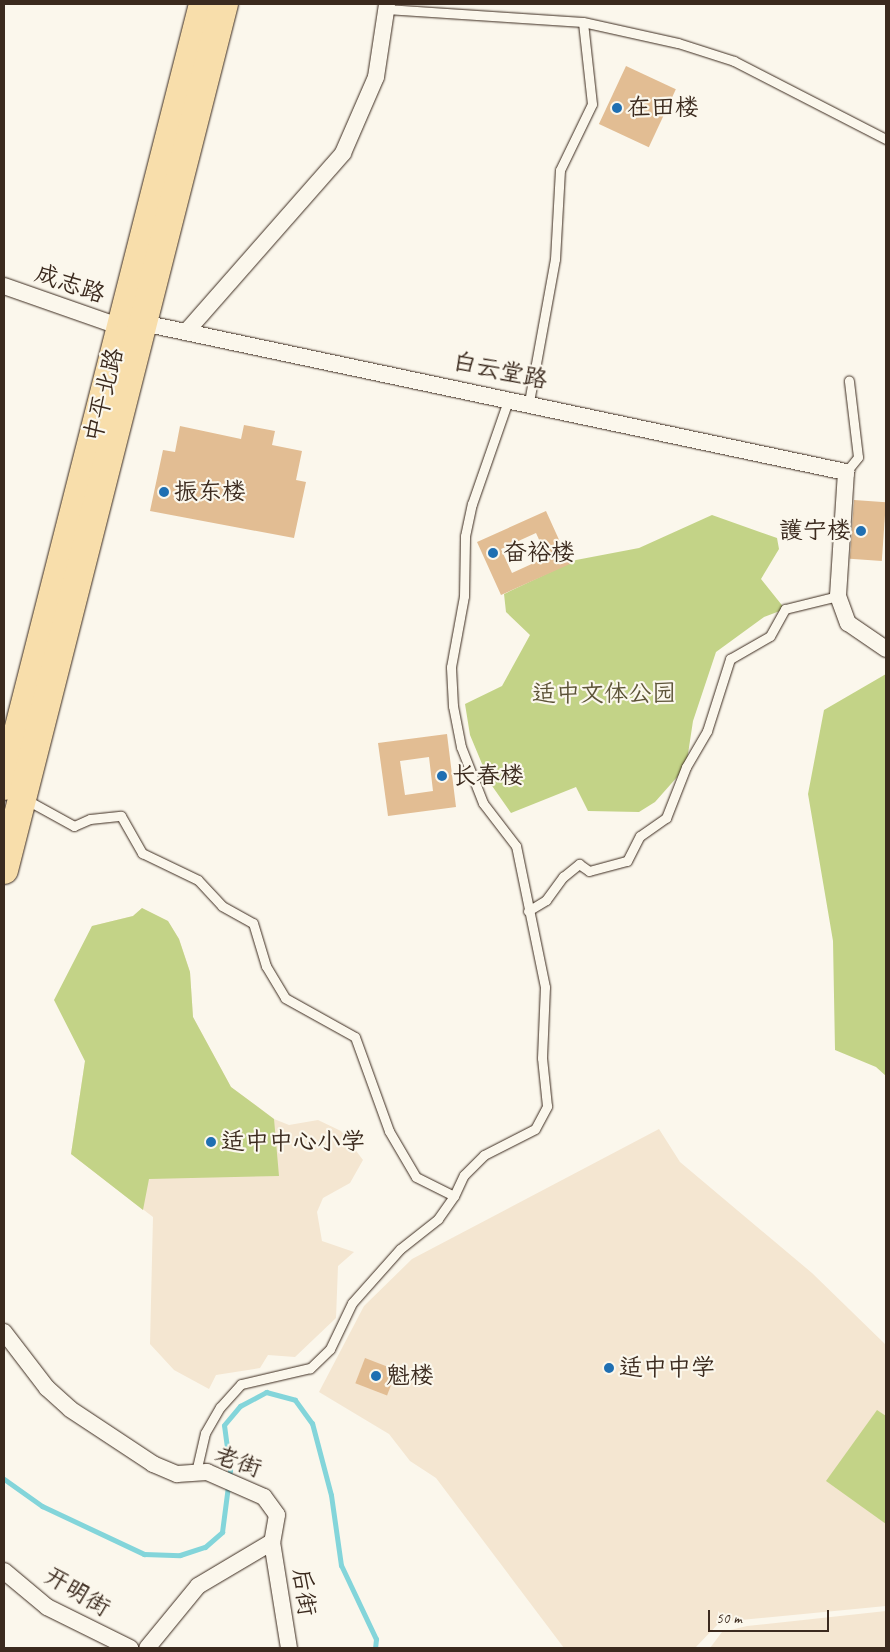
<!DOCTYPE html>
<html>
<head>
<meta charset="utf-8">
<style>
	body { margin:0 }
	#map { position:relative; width:890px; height:1652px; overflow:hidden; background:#fbf7ec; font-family:Caveat,"LXGW WenKai TC",sans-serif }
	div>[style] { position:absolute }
	.built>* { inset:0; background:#f4e6d1 }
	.green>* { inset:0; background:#c3d387 }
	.stream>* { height:5px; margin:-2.5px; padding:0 2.5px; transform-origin:2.5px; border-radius:2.5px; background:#83d5da }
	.building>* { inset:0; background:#e2bd93; transform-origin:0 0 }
	.roads { filter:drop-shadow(0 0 1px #3b2a1e) drop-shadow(0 0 1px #3b2a1e) }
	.lane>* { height:9px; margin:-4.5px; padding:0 4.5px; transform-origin:4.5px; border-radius:4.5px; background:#fbf7ec }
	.street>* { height:16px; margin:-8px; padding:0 8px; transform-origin:8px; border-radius:8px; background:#fbf7ec }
	.highway>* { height:28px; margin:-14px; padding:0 14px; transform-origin:14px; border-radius:14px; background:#f8deab }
	.dots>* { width:14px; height:14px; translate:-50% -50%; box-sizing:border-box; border:2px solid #fbf7ec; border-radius:50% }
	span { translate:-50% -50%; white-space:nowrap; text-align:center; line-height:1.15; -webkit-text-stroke:4.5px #fbf7ec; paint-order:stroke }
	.poi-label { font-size:24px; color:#3b2a1e }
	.left { translate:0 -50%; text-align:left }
	.right { translate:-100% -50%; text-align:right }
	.street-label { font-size:24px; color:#3b2a1e }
	.park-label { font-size:24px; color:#5d5438 }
	.frame { position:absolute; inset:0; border:5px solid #3b2a1e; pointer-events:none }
	.scale { position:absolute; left:708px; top:1610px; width:121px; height:22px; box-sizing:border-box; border:2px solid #3b2a1e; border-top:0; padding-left:6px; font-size:15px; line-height:18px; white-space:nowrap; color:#3b2a1e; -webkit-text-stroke:4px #fbf7ec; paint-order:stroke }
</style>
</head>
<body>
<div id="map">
	<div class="built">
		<div style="clip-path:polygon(142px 908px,168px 921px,179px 939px,190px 972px,193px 1017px,231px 1087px,274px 1119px,289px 1125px,318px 1120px,341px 1131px,363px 1160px,350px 1183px,323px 1198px,317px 1212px,322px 1241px,354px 1252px,338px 1266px,336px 1318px,295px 1357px,268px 1355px,260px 1368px,216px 1375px,209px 1389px,174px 1370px,150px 1344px,153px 1217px,71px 1154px,85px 1061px,64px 1016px,82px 951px,92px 926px,133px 916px)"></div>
		<div style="clip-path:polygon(659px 1129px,680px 1162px,812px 1273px,886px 1345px,886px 1606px,720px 1622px,695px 1648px,564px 1648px,436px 1478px,410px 1461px,389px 1434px,319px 1392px,364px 1306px,412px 1259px)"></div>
		<div style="clip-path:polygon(886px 1611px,886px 1648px,710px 1648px,722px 1632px,747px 1626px)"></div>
	</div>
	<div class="green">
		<div style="clip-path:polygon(712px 515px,777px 538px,779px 549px,761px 579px,785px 609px,764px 617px,716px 652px,693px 721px,686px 767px,655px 802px,639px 812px,588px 811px,576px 787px,511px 813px,490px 783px,470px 735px,465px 704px,502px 686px,530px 635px,506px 612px,504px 594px,576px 560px,639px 548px)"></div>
		<div style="clip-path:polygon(886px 674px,886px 1076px,876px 1067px,835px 1050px,833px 941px,808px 794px,824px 710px)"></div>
		<div style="clip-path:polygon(142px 908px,168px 921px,179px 939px,190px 972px,193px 1017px,231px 1087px,274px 1119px,279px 1176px,149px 1179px,143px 1210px,71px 1154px,85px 1061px,54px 1000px,92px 926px,133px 916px)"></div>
		<div style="clip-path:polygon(877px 1410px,886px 1416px,886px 1524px,826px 1481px)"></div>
	</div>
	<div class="stream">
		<div style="left:4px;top:1479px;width:47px;rotate:35.4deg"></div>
		<div style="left:42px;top:1506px;width:113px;rotate:25.2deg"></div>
		<div style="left:144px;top:1554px;width:36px;rotate:2deg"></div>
		<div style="left:180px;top:1555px;width:26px;rotate:-18deg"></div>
		<div style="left:205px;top:1547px;width:23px;rotate:-41deg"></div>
		<div style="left:222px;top:1532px;width:63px;rotate:-82.6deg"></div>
		<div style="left:230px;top:1470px;width:45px;rotate:-97.6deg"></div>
		<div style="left:224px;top:1425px;width:25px;rotate:-50deg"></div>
		<div style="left:240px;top:1406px;width:30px;rotate:-28deg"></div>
		<div style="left:266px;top:1392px;width:30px;rotate:15deg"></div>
		<div style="left:295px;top:1400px;width:29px;rotate:54deg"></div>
		<div style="left:312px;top:1423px;width:74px;rotate:75.2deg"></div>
		<div style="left:331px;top:1495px;width:71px;rotate:81.9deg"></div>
		<div style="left:341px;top:1565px;width:82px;rotate:64.7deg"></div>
		<div style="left:376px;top:1639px;width:9px;rotate:96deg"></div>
	</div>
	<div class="building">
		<div style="left:626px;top:66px;width:55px;height:64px;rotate:25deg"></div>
		<div style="clip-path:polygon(244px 425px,275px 431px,272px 445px,302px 451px,296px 480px,306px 482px,294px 538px,150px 511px,163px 450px,175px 452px,180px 426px,241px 439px)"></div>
		<div style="left:854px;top:500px;width:32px;height:59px;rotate:4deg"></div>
		<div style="clip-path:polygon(evenodd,546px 511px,570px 564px,501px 595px,477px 542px,546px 511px,536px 533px,547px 557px,512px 573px,501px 549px,536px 533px)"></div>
		<div style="clip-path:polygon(evenodd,447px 734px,456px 807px,388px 816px,378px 743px,447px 734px,429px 757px,433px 791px,405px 795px,400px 761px,429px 757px)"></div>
		<div style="left:365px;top:1358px;width:34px;height:27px;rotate:21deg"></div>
	</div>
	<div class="roads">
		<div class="lane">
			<div style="left:386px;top:9px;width:197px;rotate:3.8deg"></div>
			<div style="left:583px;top:22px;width:97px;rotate:12.5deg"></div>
			<div style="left:678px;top:43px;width:59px;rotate:17.8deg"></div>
			<div style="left:734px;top:61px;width:171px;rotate:27.2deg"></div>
			<div style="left:529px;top:402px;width:145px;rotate:-79.7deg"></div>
			<div style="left:555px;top:259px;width:89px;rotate:-86.8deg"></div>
			<div style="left:560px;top:170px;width:73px;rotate:-64.1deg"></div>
			<div style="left:592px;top:104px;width:82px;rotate:-96.3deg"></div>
			<div style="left:846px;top:472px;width:19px;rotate:-51deg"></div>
			<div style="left:858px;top:457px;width:77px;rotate:-96.8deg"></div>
			<div style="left:25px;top:799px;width:56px;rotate:28.9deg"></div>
			<div style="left:74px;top:826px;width:17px;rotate:-24deg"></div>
			<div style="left:90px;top:819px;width:31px;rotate:-6deg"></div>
			<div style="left:121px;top:816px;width:43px;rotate:60.4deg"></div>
			<div style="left:142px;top:853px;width:62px;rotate:25.7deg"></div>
			<div style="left:198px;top:880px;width:35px;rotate:47deg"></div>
			<div style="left:222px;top:906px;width:35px;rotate:29deg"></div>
			<div style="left:253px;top:923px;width:45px;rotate:73.2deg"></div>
			<div style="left:266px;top:966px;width:37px;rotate:59deg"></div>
			<div style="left:285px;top:998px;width:80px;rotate:29.1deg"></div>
			<div style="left:355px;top:1037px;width:100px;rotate:70.1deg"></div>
			<div style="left:389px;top:1131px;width:53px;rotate:59.6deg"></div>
			<div style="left:416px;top:1177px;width:42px;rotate:26.6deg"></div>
			<div style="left:454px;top:1196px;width:28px;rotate:125deg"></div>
			<div style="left:438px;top:1219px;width:48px;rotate:141.7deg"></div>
			<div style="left:400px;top:1249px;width:72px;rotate:131.6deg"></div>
			<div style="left:352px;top:1303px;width:51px;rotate:115.6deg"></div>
			<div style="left:330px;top:1349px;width:28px;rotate:136deg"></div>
			<div style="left:310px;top:1368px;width:71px;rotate:166.9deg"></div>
			<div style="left:241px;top:1384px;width:31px;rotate:132deg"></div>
			<div style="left:220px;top:1407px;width:30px;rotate:120deg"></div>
			<div style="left:205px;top:1433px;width:40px;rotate:103deg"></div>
			<div style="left:528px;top:911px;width:21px;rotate:-31deg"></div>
			<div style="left:546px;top:900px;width:29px;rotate:-54deg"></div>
			<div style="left:563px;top:877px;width:21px;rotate:-39deg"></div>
			<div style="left:579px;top:864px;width:12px;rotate:35deg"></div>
			<div style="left:589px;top:871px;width:39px;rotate:-15deg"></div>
			<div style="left:627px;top:861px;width:28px;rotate:-63deg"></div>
			<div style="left:640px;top:836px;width:32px;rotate:-35deg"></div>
			<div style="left:666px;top:818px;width:55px;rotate:-68.6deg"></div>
			<div style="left:686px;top:767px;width:42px;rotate:-59.7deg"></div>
			<div style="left:707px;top:731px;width:76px;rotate:-72.3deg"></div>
			<div style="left:730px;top:659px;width:46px;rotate:-29.9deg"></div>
			<div style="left:770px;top:636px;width:31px;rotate:-61deg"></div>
			<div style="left:785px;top:609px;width:55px;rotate:-13.8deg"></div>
			<div style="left:454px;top:1196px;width:23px;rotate:-65deg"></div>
			<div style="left:464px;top:1175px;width:28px;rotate:-45deg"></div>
			<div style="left:484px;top:1155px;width:57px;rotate:-27deg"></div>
			<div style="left:535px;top:1129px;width:26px;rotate:-62deg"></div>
			<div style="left:547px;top:1106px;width:48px;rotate:-95.9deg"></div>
			<div style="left:542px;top:1058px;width:71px;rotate:-87.6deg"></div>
			<div style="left:545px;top:987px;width:144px;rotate:-101.6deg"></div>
			<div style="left:516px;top:846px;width:54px;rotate:-127.5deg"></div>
			<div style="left:483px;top:803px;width:60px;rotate:-111.4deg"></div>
			<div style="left:461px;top:747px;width:42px;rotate:-101deg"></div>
			<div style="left:453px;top:706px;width:39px;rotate:-93deg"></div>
			<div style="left:451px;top:667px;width:72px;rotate:-79.6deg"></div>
			<div style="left:464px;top:596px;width:60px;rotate:-89deg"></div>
			<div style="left:465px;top:536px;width:33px;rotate:-78deg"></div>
			<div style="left:472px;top:504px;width:112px;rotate:-70.8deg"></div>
		</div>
		<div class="street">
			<div style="left:4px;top:286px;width:124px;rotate:19.3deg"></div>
			<div style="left:143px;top:323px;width:719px;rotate:11.97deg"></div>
			<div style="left:846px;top:472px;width:124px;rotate:93.7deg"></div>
			<div style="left:838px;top:596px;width:29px;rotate:70deg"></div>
			<div style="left:848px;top:623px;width:46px;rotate:34.4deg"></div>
			<div style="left:186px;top:332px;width:238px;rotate:-48.7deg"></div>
			<div style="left:343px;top:153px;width:83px;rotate:-66.5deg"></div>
			<div style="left:376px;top:77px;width:74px;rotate:-81.4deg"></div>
			<div style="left:4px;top:1332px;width:71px;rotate:52.5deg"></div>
			<div style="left:47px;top:1388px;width:31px;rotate:42deg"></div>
			<div style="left:70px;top:1409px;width:100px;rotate:33.5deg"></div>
			<div style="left:153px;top:1464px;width:26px;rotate:23deg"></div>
			<div style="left:177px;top:1474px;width:30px;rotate:-4deg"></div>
			<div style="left:207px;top:1472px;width:62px;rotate:23.7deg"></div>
			<div style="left:264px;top:1497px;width:22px;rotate:54deg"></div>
			<div style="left:277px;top:1515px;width:27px;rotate:100deg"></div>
			<div style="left:272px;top:1542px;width:86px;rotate:149.3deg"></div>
			<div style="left:198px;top:1586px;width:80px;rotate:129.4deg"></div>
			<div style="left:272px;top:1542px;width:107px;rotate:80.9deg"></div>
			<div style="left:4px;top:1571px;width:56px;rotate:39.9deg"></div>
			<div style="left:47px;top:1607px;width:93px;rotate:26.3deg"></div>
		</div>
		<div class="highway">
			<div style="left:4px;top:786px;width:807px;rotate:-75.72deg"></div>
			<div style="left:4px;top:870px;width:894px;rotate:-75.75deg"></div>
		</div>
	</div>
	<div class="dots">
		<div style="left:617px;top:108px;background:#1f6fb2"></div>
		<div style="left:164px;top:492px;background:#1f6fb2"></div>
		<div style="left:861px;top:531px;background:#1f6fb2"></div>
		<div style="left:493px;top:553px;background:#1f6fb2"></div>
		<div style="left:442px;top:776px;background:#1f6fb2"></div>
		<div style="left:211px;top:1142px;background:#1f6fb2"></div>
		<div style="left:609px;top:1368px;background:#1f6fb2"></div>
		<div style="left:376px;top:1376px;background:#1f6fb2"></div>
	</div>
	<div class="poi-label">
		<span class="left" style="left:627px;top:108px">在田楼</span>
		<span class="left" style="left:174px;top:492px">振东楼</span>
		<span class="right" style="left:851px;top:531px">護宁楼</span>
		<span class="left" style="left:503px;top:553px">奋裕楼</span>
		<span class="left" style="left:452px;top:776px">长春楼</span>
		<span class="left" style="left:221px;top:1142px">适中中心小学</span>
		<span class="left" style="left:619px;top:1368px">适中中学</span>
		<span class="left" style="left:386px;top:1376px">魁楼</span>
	</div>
	<div class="street-label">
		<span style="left:70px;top:284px;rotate:19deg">成志路</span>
		<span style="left:500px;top:371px;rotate:12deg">白云堂路</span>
		<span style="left:104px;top:395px;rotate:-76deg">中平北路</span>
		<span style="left:238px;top:1462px;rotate:20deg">老街</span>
		<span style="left:77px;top:1592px;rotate:31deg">开明街</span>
		<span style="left:304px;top:1592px;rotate:82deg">后街</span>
	</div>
	<div class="park-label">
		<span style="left:604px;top:694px">适中文体公园</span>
	</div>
	<div class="frame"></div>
	<div class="scale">50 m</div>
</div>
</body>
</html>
